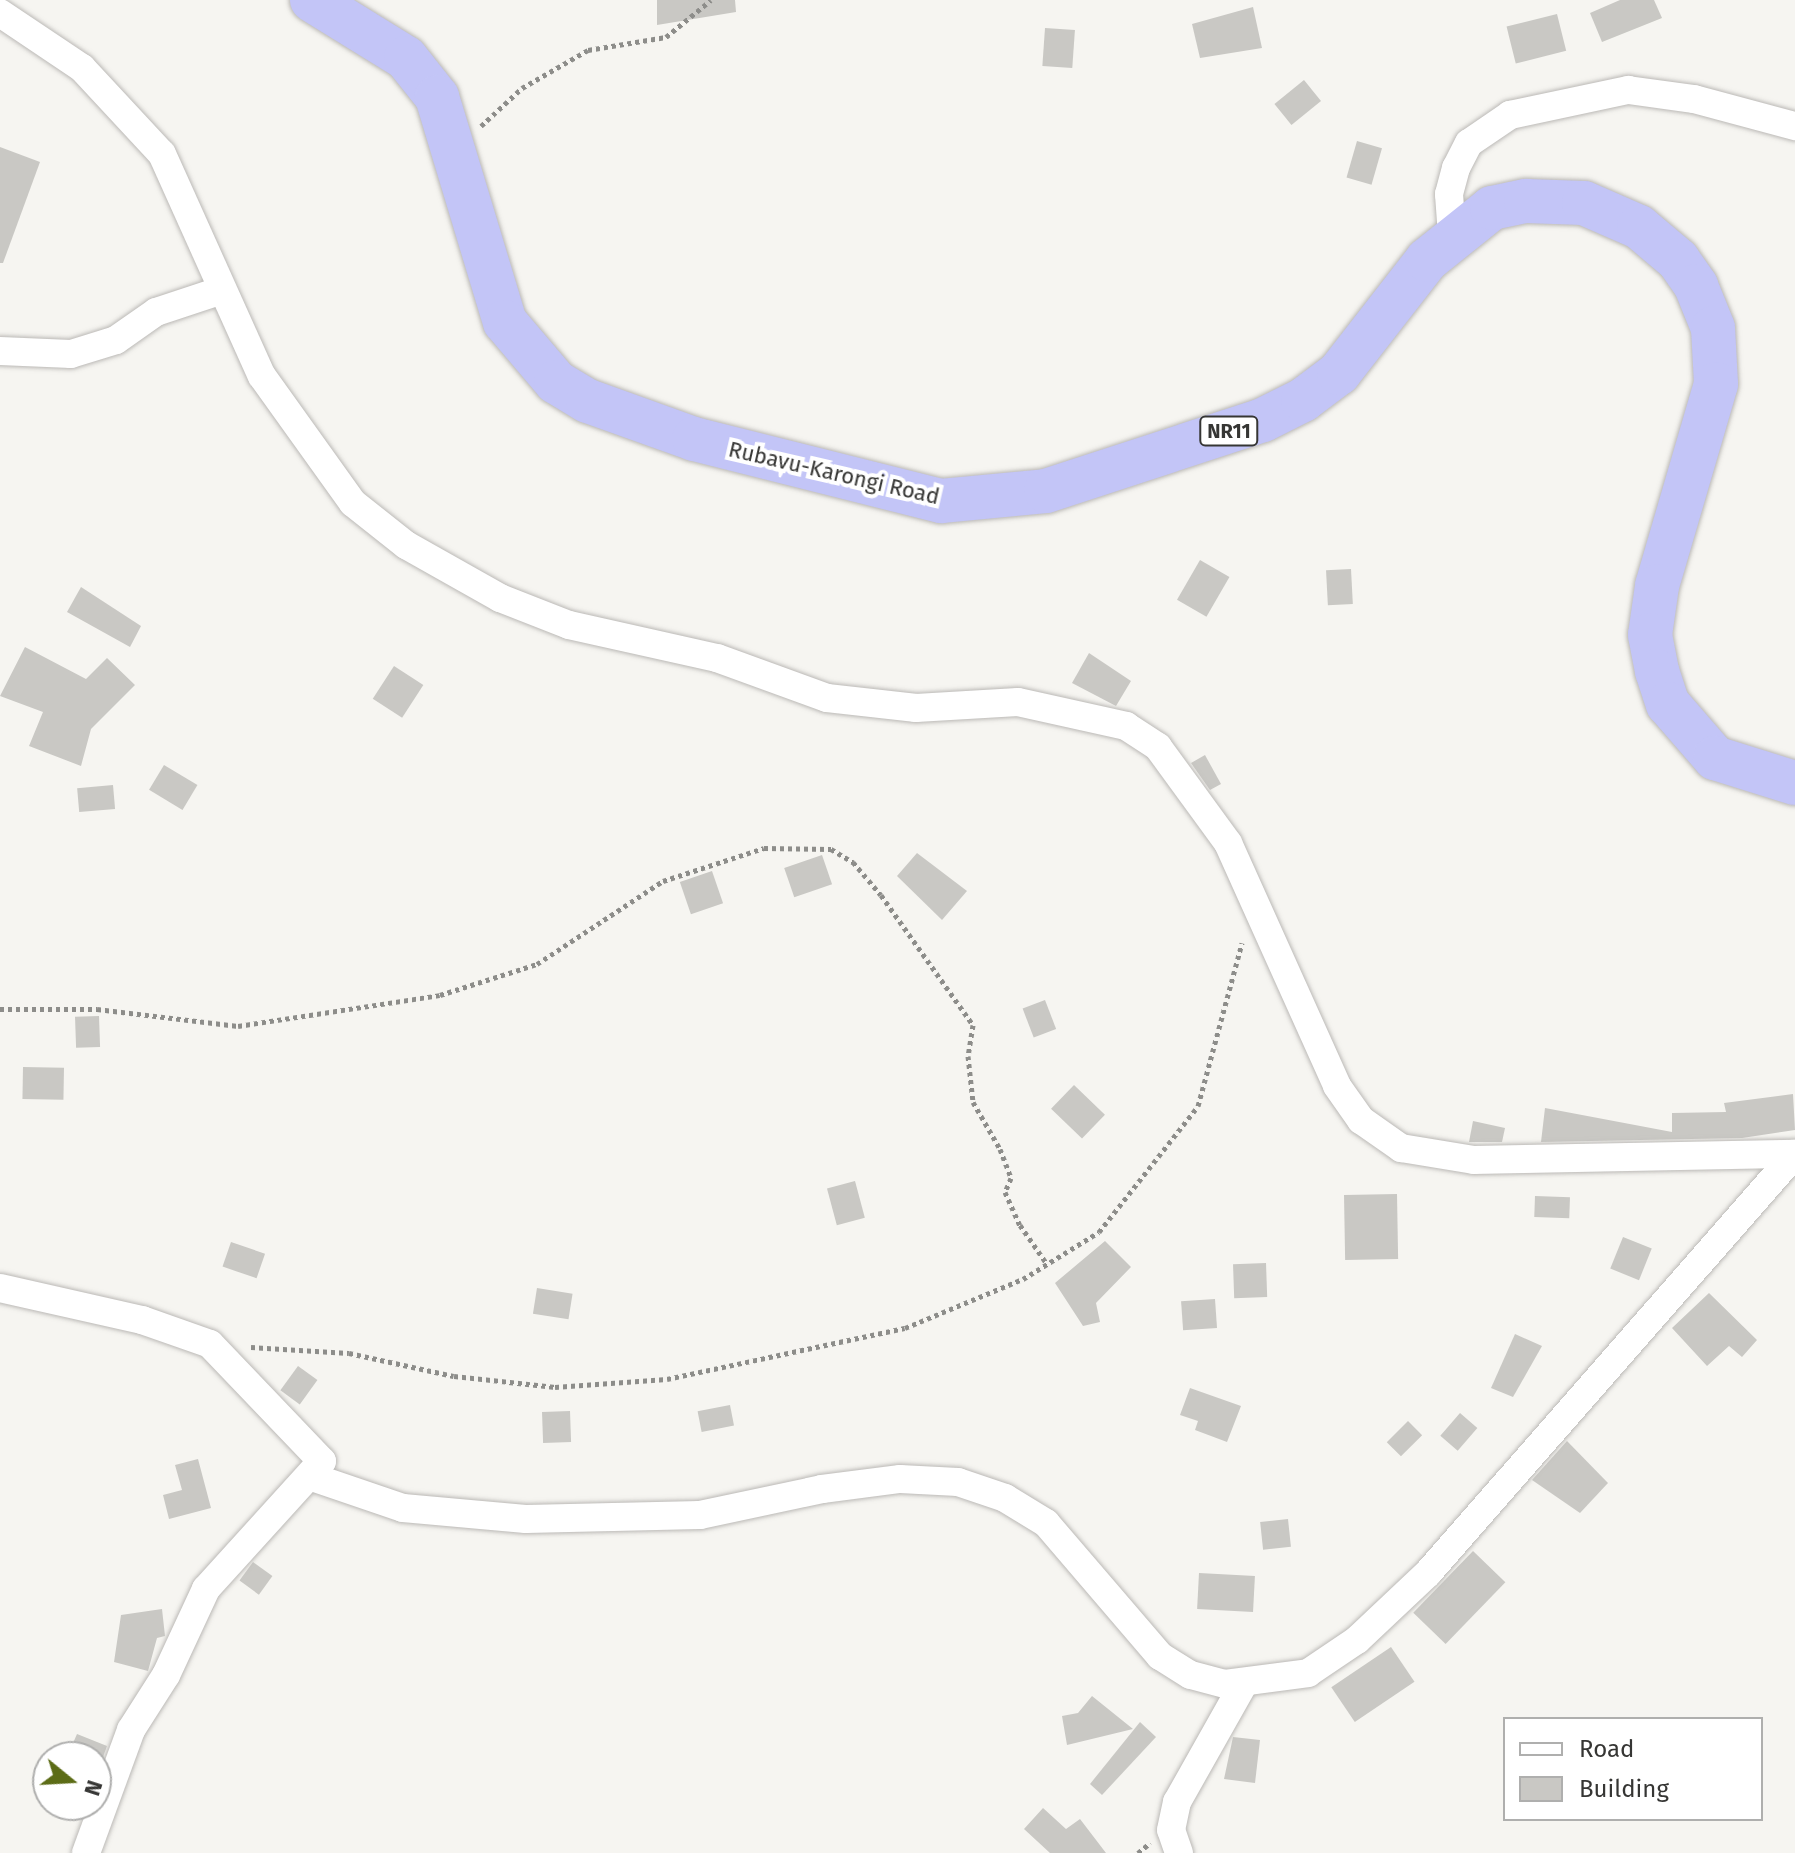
<!DOCTYPE html>
<html>
<head>
<meta charset="utf-8">
<style>
	body { margin:0 }
	#map { position:relative; width:1795px; height:1853px; overflow:hidden; background:#f6f5f1; font-family:"Fira Sans",sans-serif }
	div>[style] { position:absolute }
	.building>* { inset:0; background:#c9c8c4; transform-origin:0 0 }
	.path>* { height:5px; margin-top:-2.5px; transform-origin:0; background:repeating-linear-gradient(90deg,#8d8d8a 0 4px,transparent 0 8px) }
	.roads { filter:drop-shadow(0 0 2px #bbb9b6) drop-shadow(0 0 2px #bbb9b6) }
	.street>* { height:28px; margin:-14px; padding:0 14px; transform-origin:14px; border-radius:14px; background:#fff }
	.highway>* { height:44px; margin:-22px; padding:0 22px; transform-origin:22px; border-radius:22px; background:#c3c5f7 }
	span { translate:-50% -50%; white-space:nowrap; text-align:center; line-height:1.15; -webkit-text-stroke:8px #fff; paint-order:stroke }
	.shield-label span { padding:2px 6px; background:#fff; border:2px solid; border-radius:6px; -webkit-text-stroke-width:0 }
	.shield-label { font-size:20px; color:#363634; font-weight:700 }
	.street-label { font-size:22px; color:#363634 }
	.legend { position:absolute; left:1503px; top:1717px; width:260px; height:104px; box-sizing:border-box; background:#fff; border:2px solid #afafae; margin:0; padding:10px 14px; list-style:none; font-size:24px; color:#363634 }
	.legend li { display:flex; align-items:center; gap:16px; height:40px }
	.legend b { width:40px; border:2px solid #afafae }
	.north { position:absolute; left:32px; top:1741px; width:80px; height:80px; box-sizing:border-box; background:#fff; border:2px solid #afafae; border-radius:50%; rotate:108deg; font-size:22px; font-weight:700; line-height:32px; text-align:center; color:#363634 }
	.north::after { content:''; display:block; margin:auto; width:28px; height:36px; background:#5c6c16; clip-path:polygon(50% 0,100% 100%,50% 72%,0 100%) }
</style>
</head>
<body>
<div id="map">
	<div class="building">
		<div style="clip-path:polygon(657px 0,735px 0,736px 12px,657px 25px)"></div>
		<div style="clip-path:polygon(1620px 0,1654px 0,1662px 18px,1602px 42px,1590px 13px)"></div>
		<div style="clip-path:polygon(1253px 7px,1262px 48px,1200px 58px,1192px 24px)"></div>
		<div style="left:1557px;top:14px;width:38px;height:52px;rotate:76deg"></div>
		<div style="left:1045px;top:28px;width:30px;height:38px;rotate:4deg"></div>
		<div style="left:1304px;top:80px;width:27px;height:38px;rotate:51deg"></div>
		<div style="left:1357px;top:141px;width:26px;height:38px;rotate:16deg"></div>
		<div style="clip-path:polygon(0 147px,40px 162px,3px 263px,0 263px)"></div>
		<div style="left:1200px;top:560px;width:34px;height:46px;rotate:30deg"></div>
		<div style="left:1351px;top:569px;width:35px;height:25px;rotate:87deg"></div>
		<div style="clip-path:polygon(81px 587px,141px 626px,130px 647px,67px 612px)"></div>
		<div style="clip-path:polygon(25px 647px,86px 679px,107px 658px,135px 685px,91px 729px,81px 766px,29px 746px,43px 712px,0 696px)"></div>
		<div style="clip-path:polygon(1089px 653px,1131px 681px,1116px 706px,1072px 683px)"></div>
		<div style="left:394px;top:666px;width:35px;height:39px;rotate:33deg"></div>
		<div style="clip-path:polygon(1205px 755px,1221px 784px,1210px 790px,1191px 763px)"></div>
		<div style="left:164px;top:765px;width:39px;height:29px;rotate:31deg"></div>
		<div style="left:113px;top:785px;width:24px;height:36px;rotate:85deg"></div>
		<div style="clip-path:polygon(917px 853px,967px 891px,942px 920px,897px 876px)"></div>
		<div style="left:822px;top:855px;width:31px;height:40px;rotate:71deg"></div>
		<div style="left:712px;top:871px;width:34px;height:34px;rotate:71deg"></div>
		<div style="left:1045px;top:1000px;width:31px;height:24px;rotate:69deg"></div>
		<div style="left:99px;top:1016px;width:31px;height:24px;rotate:88deg"></div>
		<div style="left:23px;top:1067px;width:41px;height:32px;rotate:1deg"></div>
		<div style="left:1074px;top:1085px;width:43px;height:33px;rotate:44deg"></div>
		<div style="clip-path:polygon(1793px 1094px,1795px 1130px,1742px 1138px,1541px 1142px,1545px 1108px,1672px 1132px,1672px 1113px,1726px 1112px,1724px 1103px)"></div>
		<div style="clip-path:polygon(1473px 1121px,1505px 1128px,1502px 1142px,1469px 1142px)"></div>
		<div style="left:855px;top:1181px;width:38px;height:29px;rotate:75deg"></div>
		<div style="left:1397px;top:1194px;width:65px;height:53px;rotate:89deg"></div>
		<div style="left:1535px;top:1196px;width:35px;height:21px;rotate:2deg"></div>
		<div style="left:1623px;top:1237px;width:31px;height:34px;rotate:22deg"></div>
		<div style="clip-path:polygon(1105px 1241px,1131px 1267px,1096px 1303px,1100px 1322px,1083px 1326px,1055px 1283px)"></div>
		<div style="left:231px;top:1242px;width:36px;height:26px;rotate:19deg"></div>
		<div style="left:1266px;top:1263px;width:34px;height:33px;rotate:88deg"></div>
		<div style="left:537px;top:1288px;width:36px;height:26px;rotate:9deg"></div>
		<div style="clip-path:polygon(1709px 1293px,1757px 1340px,1742px 1357px,1729px 1346px,1707px 1366px,1672px 1328px)"></div>
		<div style="left:1215px;top:1299px;width:29px;height:34px;rotate:86deg"></div>
		<div style="clip-path:polygon(1515px 1334px,1542px 1346px,1513px 1397px,1491px 1388px)"></div>
		<div style="left:298px;top:1366px;width:24px;height:30px;rotate:36deg"></div>
		<div style="clip-path:polygon(1190px 1388px,1241px 1406px,1227px 1442px,1195px 1430px,1198px 1421px,1180px 1415px)"></div>
		<div style="left:730px;top:1405px;width:21px;height:33px;rotate:79deg"></div>
		<div style="left:570px;top:1411px;width:31px;height:28px;rotate:88deg"></div>
		<div style="left:1460px;top:1413px;width:23px;height:30px;rotate:41deg"></div>
		<div style="left:1408px;top:1421px;width:20px;height:30px;rotate:45deg"></div>
		<div style="clip-path:polygon(1567px 1441px,1608px 1483px,1580px 1513px,1532px 1480px)"></div>
		<div style="clip-path:polygon(198px 1459px,211px 1508px,169px 1519px,163px 1495px,182px 1490px,175px 1465px)"></div>
		<div style="left:1288px;top:1519px;width:28px;height:28px;rotate:84deg"></div>
		<div style="left:1473px;top:1551px;width:45px;height:86px;rotate:44deg"></div>
		<div style="left:253px;top:1562px;width:24px;height:23px;rotate:36deg"></div>
		<div style="left:1199px;top:1573px;width:56px;height:36px;rotate:3deg"></div>
		<div style="clip-path:polygon(162px 1609px,165px 1636px,157px 1638px,148px 1671px,114px 1662px,121px 1615px)"></div>
		<div style="left:1391px;top:1647px;width:42px;height:72px;rotate:56deg"></div>
		<div style="clip-path:polygon(1092px 1696px,1133px 1729px,1067px 1745px,1062px 1716px,1078px 1713px)"></div>
		<div style="clip-path:polygon(1140px 1722px,1156px 1737px,1102px 1795px,1090px 1784px)"></div>
		<div style="clip-path:polygon(77px 1734px,107px 1746px,103px 1757px,67px 1757px)"></div>
		<div style="clip-path:polygon(1233px 1737px,1260px 1740px,1255px 1783px,1224px 1779px)"></div>
		<div style="clip-path:polygon(1043px 1808px,1066px 1829px,1080px 1819px,1106px 1853px,1050px 1853px,1024px 1829px)"></div>
	</div>
	<div class="path">
		<div style="left:481px;top:126px;width:56px;rotate:-42.8deg"></div>
		<div style="left:522px;top:88px;width:76px;rotate:-29.9deg"></div>
		<div style="left:588px;top:50px;width:79px;rotate:-9.5deg"></div>
		<div style="left:666px;top:37px;width:58px;rotate:-39.4deg"></div>
		<div style="left:0;top:1009px;width:97px"></div>
		<div style="left:97px;top:1009px;width:142px;rotate:6.9deg"></div>
		<div style="left:238px;top:1026px;width:204px;rotate:-8.7deg"></div>
		<div style="left:440px;top:995px;width:102px;rotate:-17.7deg"></div>
		<div style="left:537px;top:964px;width:151px;rotate:-33.4deg"></div>
		<div style="left:663px;top:881px;width:106px;rotate:-18.1deg"></div>
		<div style="left:764px;top:848px;width:67px;rotate:0.9deg"></div>
		<div style="left:831px;top:849px;width:26px;rotate:31deg"></div>
		<div style="left:853px;top:862px;width:43px;rotate:49.7deg"></div>
		<div style="left:881px;top:895px;width:159px;rotate:54.7deg"></div>
		<div style="left:973px;top:1025px;width:31px;rotate:99deg"></div>
		<div style="left:968px;top:1056px;width:46px;rotate:83.8deg"></div>
		<div style="left:973px;top:1102px;width:54px;rotate:60.1deg"></div>
		<div style="left:1000px;top:1149px;width:31px;rotate:69deg"></div>
		<div style="left:1011px;top:1178px;width:15px;rotate:113deg"></div>
		<div style="left:1005px;top:1192px;width:36px;rotate:66deg"></div>
		<div style="left:1020px;top:1225px;width:47px;rotate:55.3deg"></div>
		<div style="left:251px;top:1347px;width:98px;rotate:3.5deg"></div>
		<div style="left:349px;top:1353px;width:107px;rotate:12.4deg"></div>
		<div style="left:454px;top:1376px;width:102px;rotate:6.2deg"></div>
		<div style="left:555px;top:1387px;width:112px;rotate:-4.1deg"></div>
		<div style="left:667px;top:1379px;width:243px;rotate:-12.1deg"></div>
		<div style="left:905px;top:1328px;width:128px;rotate:-22.6deg"></div>
		<div style="left:1023px;top:1279px;width:89px;rotate:-31.7deg"></div>
		<div style="left:1099px;top:1232px;width:160px;rotate:-51.8deg"></div>
		<div style="left:1198px;top:1106px;width:169px;rotate:-74.9deg"></div>
		<div style="left:1138px;top:1853px;width:16px;rotate:-40deg"></div>
	</div>
	<div class="roads">
		<div class="street">
			<div style="left:0;top:13px;width:99px;rotate:33.9deg"></div>
			<div style="left:82px;top:68px;width:117px;rotate:47.1deg"></div>
			<div style="left:162px;top:154px;width:243px;rotate:65.8deg"></div>
			<div style="left:262px;top:376px;width:156px;rotate:54.4deg"></div>
			<div style="left:353px;top:503px;width:68px;rotate:38.4deg"></div>
			<div style="left:406px;top:545px;width:108px;rotate:29.4deg"></div>
			<div style="left:500px;top:598px;width:74px;rotate:21.4deg"></div>
			<div style="left:569px;top:625px;width:152px;rotate:12.6deg"></div>
			<div style="left:717px;top:658px;width:117px;rotate:20deg"></div>
			<div style="left:827px;top:698px;width:90px;rotate:6.4deg"></div>
			<div style="left:916px;top:708px;width:102px;rotate:-3.4deg"></div>
			<div style="left:1018px;top:702px;width:111px;rotate:12.5deg"></div>
			<div style="left:1126px;top:726px;width:38px;rotate:33deg"></div>
			<div style="left:1158px;top:747px;width:119px;rotate:53.9deg"></div>
			<div style="left:1228px;top:843px;width:266px;rotate:65.8deg"></div>
			<div style="left:1337px;top:1086px;width:42px;rotate:54.8deg"></div>
			<div style="left:1361px;top:1120px;width:49px;rotate:35deg"></div>
			<div style="left:1401px;top:1148px;width:74px;rotate:9.3deg"></div>
			<div style="left:1474px;top:1160px;width:321px;rotate:-1.1deg"></div>
			<div style="left:1452px;top:235px;width:41px;rotate:-94.2deg"></div>
			<div style="left:1449px;top:194px;width:27px;rotate:-75deg"></div>
			<div style="left:1456px;top:168px;width:28px;rotate:-63deg"></div>
			<div style="left:1469px;top:143px;width:50px;rotate:-34.3deg"></div>
			<div style="left:1510px;top:115px;width:121px;rotate:-12deg"></div>
			<div style="left:1628px;top:90px;width:67px;rotate:7.8deg"></div>
			<div style="left:1694px;top:99px;width:105px;rotate:15deg"></div>
			<div style="left:0;top:351px;width:71px;rotate:2.4deg"></div>
			<div style="left:71px;top:354px;width:47px;rotate:-17.3deg"></div>
			<div style="left:116px;top:340px;width:49px;rotate:-35deg"></div>
			<div style="left:156px;top:312px;width:66px;rotate:-18.4deg"></div>
			<div style="left:0;top:1288px;width:146px;rotate:12.7deg"></div>
			<div style="left:142px;top:1320px;width:72px;rotate:19.4deg"></div>
			<div style="left:210px;top:1344px;width:162px;rotate:46.3deg"></div>
			<div style="left:322px;top:1461px;width:173px;rotate:132.2deg"></div>
			<div style="left:206px;top:1589px;width:95px;rotate:114.9deg"></div>
			<div style="left:166px;top:1675px;width:65px;rotate:122.5deg"></div>
			<div style="left:131px;top:1730px;width:131px;rotate:110.1deg"></div>
			<div style="left:312px;top:1477px;width:96px;rotate:18.8deg"></div>
			<div style="left:403px;top:1508px;width:123px;rotate:5.1deg"></div>
			<div style="left:526px;top:1519px;width:174px;rotate:-1.3deg"></div>
			<div style="left:700px;top:1515px;width:125px;rotate:-12deg"></div>
			<div style="left:822px;top:1489px;width:79px;rotate:-7.3deg"></div>
			<div style="left:900px;top:1479px;width:58px;rotate:3deg"></div>
			<div style="left:958px;top:1482px;width:50px;rotate:18.8deg"></div>
			<div style="left:1005px;top:1498px;width:48px;rotate:31.4deg"></div>
			<div style="left:1046px;top:1523px;width:175px;rotate:49.4deg"></div>
			<div style="left:1160px;top:1656px;width:36px;rotate:32deg"></div>
			<div style="left:1191px;top:1675px;width:35px;rotate:15deg"></div>
			<div style="left:1225px;top:1684px;width:84px;rotate:-7.5deg"></div>
			<div style="left:1308px;top:1673px;width:59px;rotate:-34deg"></div>
			<div style="left:1357px;top:1640px;width:98px;rotate:-43.3deg"></div>
			<div style="left:1428px;top:1573px;width:557px;rotate:-48.79deg"></div>
			<div style="left:1179px;top:1853px;width:24px;rotate:-109deg"></div>
			<div style="left:1171px;top:1830px;width:29px;rotate:-78deg"></div>
			<div style="left:1177px;top:1802px;width:137px;rotate:-60.6deg"></div>
		</div>
		<div class="highway">
			<div style="left:312px;top:0;width:110px;rotate:31.7deg"></div>
			<div style="left:406px;top:58px;width:50px;rotate:51.5deg"></div>
			<div style="left:437px;top:97px;width:235px;rotate:73.2deg"></div>
			<div style="left:505px;top:322px;width:79px;rotate:49.6deg"></div>
			<div style="left:556px;top:382px;width:37px;rotate:31deg"></div>
			<div style="left:588px;top:401px;width:113px;rotate:19.7deg"></div>
			<div style="left:694px;top:439px;width:255px;rotate:14.1deg"></div>
			<div style="left:941px;top:501px;width:105px;rotate:-5.4deg"></div>
			<div style="left:1046px;top:491px;width:228px;rotate:-18.1deg"></div>
			<div style="left:1263px;top:420px;width:45px;rotate:-26.6deg"></div>
			<div style="left:1303px;top:400px;width:45px;rotate:-36.9deg"></div>
			<div style="left:1339px;top:373px;width:143px;rotate:-52.1deg"></div>
			<div style="left:1427px;top:260px;width:83px;rotate:-38.7deg"></div>
			<div style="left:1492px;top:208px;width:35px;rotate:-12deg"></div>
			<div style="left:1526px;top:201px;width:58px;rotate:2deg"></div>
			<div style="left:1584px;top:203px;width:60px;rotate:23.6deg"></div>
			<div style="left:1639px;top:227px;width:51px;rotate:40.2deg"></div>
			<div style="left:1678px;top:260px;width:32px;rotate:55deg"></div>
			<div style="left:1696px;top:286px;width:45px;rotate:68deg"></div>
			<div style="left:1713px;top:328px;width:56px;rotate:86.9deg"></div>
			<div style="left:1716px;top:384px;width:210px;rotate:106.3deg"></div>
			<div style="left:1657px;top:586px;width:49px;rotate:98.1deg"></div>
			<div style="left:1650px;top:635px;width:37px;rotate:79deg"></div>
			<div style="left:1657px;top:671px;width:35px;rotate:72deg"></div>
			<div style="left:1668px;top:704px;width:72px;rotate:49deg"></div>
			<div style="left:1715px;top:758px;width:84px;rotate:17.4deg"></div>
		</div>
	</div>
	<div class="shield-label">
		<span style="left:1229px;top:431px">NR11</span>
	</div>
	<div class="street-label">
		<span style="left:834px;top:473px;rotate:13deg">Rubavu-Karongi Road</span>
	</div>
	<ul class="legend">
	<li><b style="height:10px;background:#fff"></b>Road</li>
	<li><b style="height:22px;background:#c9c8c4"></b>Building</li>
	</ul>
	<div class="north">N</div>
</div>
</body>
</html>
